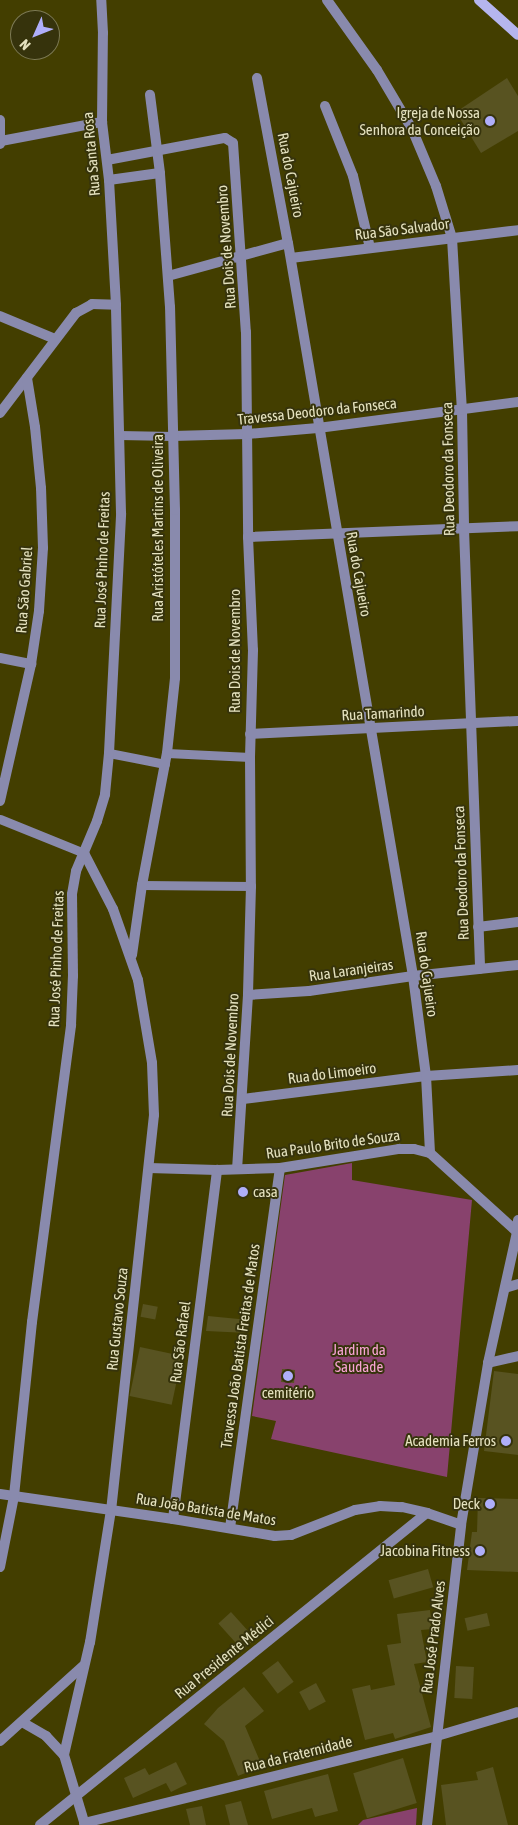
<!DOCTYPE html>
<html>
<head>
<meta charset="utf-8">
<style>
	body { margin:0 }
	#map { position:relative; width:518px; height:1825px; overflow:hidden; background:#433e00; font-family:"Asap Condensed",sans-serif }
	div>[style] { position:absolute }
	.green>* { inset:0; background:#88426d }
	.building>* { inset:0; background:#585321; transform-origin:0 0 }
	.lane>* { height:9px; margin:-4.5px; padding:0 4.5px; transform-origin:4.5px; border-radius:4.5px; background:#898aad }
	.street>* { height:10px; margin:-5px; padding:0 5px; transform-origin:5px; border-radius:5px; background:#898aad }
	.secondary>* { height:10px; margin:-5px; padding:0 5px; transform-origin:5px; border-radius:5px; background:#b5b5ee }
	.dots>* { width:14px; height:14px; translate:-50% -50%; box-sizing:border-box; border:2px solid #36330c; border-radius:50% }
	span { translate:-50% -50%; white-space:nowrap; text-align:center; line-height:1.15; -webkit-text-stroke:4px #36330c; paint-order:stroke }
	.poi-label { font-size:15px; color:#e5e2bf }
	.right { translate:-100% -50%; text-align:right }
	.left { translate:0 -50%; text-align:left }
	.street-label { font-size:15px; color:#e5e2bf }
	.park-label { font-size:15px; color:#f8a3d4 }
	.north { position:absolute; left:10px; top:10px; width:50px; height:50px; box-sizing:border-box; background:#36330c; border:1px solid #7c7954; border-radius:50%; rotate:226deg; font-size:14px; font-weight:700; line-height:20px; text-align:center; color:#e5e2bf }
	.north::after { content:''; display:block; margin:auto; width:18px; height:22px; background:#afaefa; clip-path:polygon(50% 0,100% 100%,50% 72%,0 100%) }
</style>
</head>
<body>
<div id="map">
	<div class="green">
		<div style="clip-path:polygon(352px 1163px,352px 1180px,472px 1200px,447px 1477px,271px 1439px,276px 1421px,252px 1416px,285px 1175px)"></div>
		<div style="clip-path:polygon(417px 1808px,416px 1825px,358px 1825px,363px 1820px)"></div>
	</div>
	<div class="building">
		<div style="clip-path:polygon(507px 78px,518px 96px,518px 131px,481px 153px,456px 112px)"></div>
		<div style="left:143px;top:1304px;width:15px;height:13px;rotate:11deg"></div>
		<div style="clip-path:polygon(208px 1316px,249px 1320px,248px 1333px,206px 1331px)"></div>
		<div style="left:140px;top:1347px;width:43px;height:50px;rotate:12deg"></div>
		<div style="left:282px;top:1369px;width:13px;height:13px;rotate:4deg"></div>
		<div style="clip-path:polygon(494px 1371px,518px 1374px,518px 1455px,484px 1451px)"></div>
		<div style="clip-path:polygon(478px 1498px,518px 1499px,518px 1572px,467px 1570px,472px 1532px,477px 1532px)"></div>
		<div style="left:428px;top:1569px;width:19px;height:41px;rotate:74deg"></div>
		<div style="clip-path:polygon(430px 1610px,432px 1629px,421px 1630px,427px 1662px,414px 1664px,431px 1727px,395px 1739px,393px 1733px,365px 1740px,352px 1689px,370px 1685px,371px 1690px,395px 1685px,387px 1645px,401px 1643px,397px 1614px)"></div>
		<div style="left:231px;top:1612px;width:36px;height:17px;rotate:48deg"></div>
		<div style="left:487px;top:1613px;width:13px;height:23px;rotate:77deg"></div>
		<div style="left:278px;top:1661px;width:26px;height:20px;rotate:53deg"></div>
		<div style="left:456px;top:1666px;width:18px;height:32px;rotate:3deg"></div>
		<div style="left:316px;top:1683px;width:21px;height:19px;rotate:62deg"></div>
		<div style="clip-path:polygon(244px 1687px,264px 1711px,245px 1726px,262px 1766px,238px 1776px,224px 1741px,204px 1724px,218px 1708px)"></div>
		<div style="left:403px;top:1758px;width:47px;height:52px;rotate:73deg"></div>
		<div style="clip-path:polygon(176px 1762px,187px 1784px,171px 1792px,166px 1783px,133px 1798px,124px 1778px,145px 1768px,149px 1775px)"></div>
		<div style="clip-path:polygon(493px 1767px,508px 1825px,446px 1825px,441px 1785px,478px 1780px,476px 1772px)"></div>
		<div style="clip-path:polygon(328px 1774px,338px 1811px,315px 1817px,312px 1808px,272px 1819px,264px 1791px)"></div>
		<div style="clip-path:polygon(241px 1801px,248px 1825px,230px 1825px,225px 1805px)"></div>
		<div style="clip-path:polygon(202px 1806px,206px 1825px,190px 1825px,186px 1809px)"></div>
	</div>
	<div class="lane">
		<div style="left:119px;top:435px;width:54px;rotate:1.1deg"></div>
		<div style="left:109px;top:753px;width:57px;rotate:11.1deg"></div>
		<div style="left:167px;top:753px;width:83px;rotate:2.8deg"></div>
		<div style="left:0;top:819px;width:91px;rotate:22deg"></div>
		<div style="left:142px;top:885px;width:109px;rotate:0.5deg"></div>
	</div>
	<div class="street">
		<div style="left:327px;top:0;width:86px;rotate:54.5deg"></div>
		<div style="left:377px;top:70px;width:69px;rotate:59.3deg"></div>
		<div style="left:412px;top:129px;width:62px;rotate:67.2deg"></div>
		<div style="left:436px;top:186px;width:54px;rotate:72.9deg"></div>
		<div style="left:452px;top:238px;width:172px;rotate:86.7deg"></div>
		<div style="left:462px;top:410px;width:119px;rotate:89deg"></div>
		<div style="left:464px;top:529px;width:440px;rotate:87.9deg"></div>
		<div style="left:257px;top:78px;width:168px;rotate:79.4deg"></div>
		<div style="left:288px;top:243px;width:744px;rotate:80.32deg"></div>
		<div style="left:413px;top:976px;width:101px;rotate:82.6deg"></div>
		<div style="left:426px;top:1076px;width:77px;rotate:87deg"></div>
		<div style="left:430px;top:1153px;width:118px;rotate:42.2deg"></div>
		<div style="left:325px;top:106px;width:75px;rotate:68.2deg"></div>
		<div style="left:353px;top:176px;width:74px;rotate:76.7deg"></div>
		<div style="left:0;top:120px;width:24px;rotate:90deg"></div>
		<div style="left:1px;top:141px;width:103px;rotate:-10.7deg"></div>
		<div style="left:107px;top:160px;width:120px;rotate:-10.6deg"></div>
		<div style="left:225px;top:138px;width:9px;rotate:32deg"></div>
		<div style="left:233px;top:143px;width:189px;rotate:86.1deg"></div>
		<div style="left:246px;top:332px;width:205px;rotate:89.4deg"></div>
		<div style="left:248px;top:537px;width:113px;rotate:87.5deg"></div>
		<div style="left:253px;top:650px;width:107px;rotate:91.6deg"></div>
		<div style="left:250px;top:757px;width:129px;rotate:89.6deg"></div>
		<div style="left:251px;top:886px;width:109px;rotate:91.6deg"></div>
		<div style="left:248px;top:995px;width:174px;rotate:93.6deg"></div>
		<div style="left:109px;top:180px;width:51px;rotate:-7.8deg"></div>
		<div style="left:291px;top:258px;width:229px;rotate:-7deg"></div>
		<div style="left:168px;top:276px;width:124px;rotate:-15.4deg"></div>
		<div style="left:0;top:316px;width:60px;rotate:22.7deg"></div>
		<div style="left:0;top:413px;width:126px;rotate:-52.8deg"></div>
		<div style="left:76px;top:313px;width:18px;rotate:-29deg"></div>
		<div style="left:92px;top:304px;width:24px;rotate:2deg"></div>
		<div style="left:173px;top:436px;width:74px;rotate:-1.5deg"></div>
		<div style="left:247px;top:434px;width:71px;rotate:-4.8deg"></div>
		<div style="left:318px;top:428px;width:202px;rotate:-7.4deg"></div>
		<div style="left:248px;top:537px;width:270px;rotate:-2.3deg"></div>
		<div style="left:0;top:658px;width:32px;rotate:11deg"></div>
		<div style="left:250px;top:734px;width:268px;rotate:-2.8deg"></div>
		<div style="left:0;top:801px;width:140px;rotate:-77.2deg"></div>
		<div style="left:31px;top:664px;width:54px;rotate:-81.4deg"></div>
		<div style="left:39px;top:611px;width:63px;rotate:-86.4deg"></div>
		<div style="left:43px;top:548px;width:60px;rotate:-91.9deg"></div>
		<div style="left:41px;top:488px;width:61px;rotate:-95.6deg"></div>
		<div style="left:35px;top:427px;width:50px;rotate:-99.3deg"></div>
		<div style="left:84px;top:853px;width:63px;rotate:62.6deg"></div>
		<div style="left:113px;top:909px;width:75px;rotate:70.6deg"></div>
		<div style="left:138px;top:980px;width:84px;rotate:80.4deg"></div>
		<div style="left:152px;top:1063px;width:52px;rotate:87.8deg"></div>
		<div style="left:154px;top:1115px;width:397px;rotate:96.2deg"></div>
		<div style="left:111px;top:1510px;width:134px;rotate:99deg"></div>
		<div style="left:90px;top:1642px;width:116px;rotate:103deg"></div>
		<div style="left:64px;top:1755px;width:73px;rotate:73.3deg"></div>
		<div style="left:478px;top:927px;width:40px;rotate:-7.1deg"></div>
		<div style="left:132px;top:955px;width:71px;rotate:-81.9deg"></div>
		<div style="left:142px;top:885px;width:134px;rotate:-79.3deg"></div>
		<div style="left:167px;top:753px;width:75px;rotate:-83.9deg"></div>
		<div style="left:175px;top:678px;width:168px;rotate:-90deg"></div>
		<div style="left:175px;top:510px;width:203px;rotate:-91.4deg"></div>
		<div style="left:170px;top:307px;width:134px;rotate:-94.3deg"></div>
		<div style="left:160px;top:173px;width:79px;rotate:-97.3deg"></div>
		<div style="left:248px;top:995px;width:61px;rotate:-3.8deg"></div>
		<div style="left:309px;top:991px;width:105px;rotate:-8.2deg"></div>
		<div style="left:413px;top:976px;width:106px;rotate:-6deg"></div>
		<div style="left:243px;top:1099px;width:184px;rotate:-7.2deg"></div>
		<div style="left:426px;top:1076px;width:92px;rotate:-3.7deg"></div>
		<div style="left:149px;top:1168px;width:68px;rotate:1.7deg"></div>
		<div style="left:217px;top:1170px;width:63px;rotate:-1.8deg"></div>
		<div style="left:280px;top:1168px;width:121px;rotate:-9.1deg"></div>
		<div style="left:399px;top:1149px;width:15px"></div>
		<div style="left:414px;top:1149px;width:16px;rotate:14deg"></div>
		<div style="left:505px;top:1288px;width:14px;rotate:-17deg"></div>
		<div style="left:488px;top:1363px;width:31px;rotate:-13deg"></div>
		<div style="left:0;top:1494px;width:175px;rotate:8.2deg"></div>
		<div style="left:173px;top:1519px;width:103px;rotate:9.5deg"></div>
		<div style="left:275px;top:1536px;width:16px;rotate:-4deg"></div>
		<div style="left:291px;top:1535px;width:69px;rotate:-21.3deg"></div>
		<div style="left:355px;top:1510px;width:25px;rotate:-9deg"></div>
		<div style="left:380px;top:1506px;width:22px;rotate:3deg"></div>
		<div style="left:402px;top:1507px;width:26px;rotate:13deg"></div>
		<div style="left:427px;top:1513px;width:36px;rotate:19deg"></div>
		<div style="left:173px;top:1519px;width:352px;rotate:-82.8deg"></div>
		<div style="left:230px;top:1528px;width:363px;rotate:-82.1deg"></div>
		<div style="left:0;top:1567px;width:72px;rotate:-78.8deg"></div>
		<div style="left:14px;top:1496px;width:175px;rotate:-84.1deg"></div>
		<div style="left:32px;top:1322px;width:300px;rotate:-82.5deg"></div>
		<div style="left:71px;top:1025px;width:49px;rotate:-87.7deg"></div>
		<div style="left:73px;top:976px;width:82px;rotate:-90.7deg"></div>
		<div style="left:72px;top:894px;width:23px;rotate:-80deg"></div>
		<div style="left:76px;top:871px;width:54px;rotate:-67.2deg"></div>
		<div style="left:97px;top:821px;width:28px;rotate:-73deg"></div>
		<div style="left:105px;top:794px;width:41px;rotate:-84.4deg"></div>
		<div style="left:109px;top:753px;width:240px;rotate:-87.1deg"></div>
		<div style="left:121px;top:513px;width:208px;rotate:-91.4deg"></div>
		<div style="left:116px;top:305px;width:125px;rotate:-93.2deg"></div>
		<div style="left:109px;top:180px;width:58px;rotate:-96.9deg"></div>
		<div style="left:102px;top:122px;width:89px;rotate:-89.4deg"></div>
		<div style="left:103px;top:33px;width:33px;rotate:-93deg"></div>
		<div style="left:22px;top:1722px;width:28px;rotate:30deg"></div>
		<div style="left:46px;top:1736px;width:26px;rotate:47deg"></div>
		<div style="left:0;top:1741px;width:112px;rotate:-42.1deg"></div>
		<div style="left:84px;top:1823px;width:364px;rotate:-13.8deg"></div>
		<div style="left:437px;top:1736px;width:84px;rotate:-16.5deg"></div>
		<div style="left:40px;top:1825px;width:497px;rotate:-38.9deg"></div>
		<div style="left:427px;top:1825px;width:302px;rotate:-83.5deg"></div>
		<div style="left:461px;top:1525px;width:164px;rotate:-80.5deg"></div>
		<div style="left:488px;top:1363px;width:134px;rotate:-77.5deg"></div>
		<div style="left:517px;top:1232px;width:12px;rotate:-85deg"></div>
	</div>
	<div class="secondary">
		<div style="left:479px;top:0;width:52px;rotate:41.9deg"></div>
	</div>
	<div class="dots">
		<div style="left:490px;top:121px;background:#afaefa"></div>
		<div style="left:243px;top:1192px;background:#afaefa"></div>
		<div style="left:288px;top:1376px;background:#afaefa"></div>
		<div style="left:506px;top:1441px;background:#afaefa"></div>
		<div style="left:490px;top:1504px;background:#afaefa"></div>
		<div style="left:480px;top:1551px;background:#afaefa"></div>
	</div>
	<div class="poi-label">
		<span class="right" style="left:480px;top:121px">Igreja de Nossa<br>Senhora da Conceição</span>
		<span class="left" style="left:253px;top:1192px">casa</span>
		<span style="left:288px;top:1393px">cemitério</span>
		<span class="right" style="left:496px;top:1441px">Academia Ferros</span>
		<span class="right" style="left:480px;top:1504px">Deck</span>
		<span class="right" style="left:470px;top:1551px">Jacobina Fitness</span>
	</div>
	<div class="street-label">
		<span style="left:91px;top:154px;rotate:-95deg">Rua Santa Rosa</span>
		<span style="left:291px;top:175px;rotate:79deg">Rua do Cajueiro</span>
		<span style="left:402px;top:229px;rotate:-7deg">Rua São Salvador</span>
		<span style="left:226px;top:247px;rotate:-94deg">Rua Dois de Novembro</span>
		<span style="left:317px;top:411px;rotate:-6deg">Travessa Deodoro da Fonseca</span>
		<span style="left:448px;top:469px;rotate:-91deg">Rua Deodoro da Fonseca</span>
		<span style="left:158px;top:528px;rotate:-90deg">Rua Aristóteles Martins de Oliveira</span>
		<span style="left:102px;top:560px;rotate:-88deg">Rua José Pinho de Freitas</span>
		<span style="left:359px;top:574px;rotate:80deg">Rua do Cajueiro</span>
		<span style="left:24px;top:590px;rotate:-86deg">Rua São Gabriel</span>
		<span style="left:235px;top:651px;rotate:-90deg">Rua Dois de Novembro</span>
		<span style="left:383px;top:713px;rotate:-3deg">Rua Tamarindo</span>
		<span style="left:461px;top:873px;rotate:-92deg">Rua Deodoro da Fonseca</span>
		<span style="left:56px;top:959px;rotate:-88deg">Rua José Pinho de Freitas</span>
		<span style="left:351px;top:970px;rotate:-8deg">Rua Laranjeiras</span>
		<span style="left:427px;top:974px;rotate:82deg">Rua do Cajueiro</span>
		<span style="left:230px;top:1055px;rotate:-87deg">Rua Dois de Novembro</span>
		<span style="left:332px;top:1073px;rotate:-7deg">Rua do Limoeiro</span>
		<span style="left:333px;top:1144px;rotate:-8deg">Rua Paulo Brito de Souza</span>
		<span style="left:117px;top:1319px;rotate:-84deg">Rua Gustavo Souza</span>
		<span style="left:180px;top:1342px;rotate:-83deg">Rua São Rafael</span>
		<span style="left:240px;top:1346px;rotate:-82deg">Travessa João Batista Freitas de Matos</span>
		<span style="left:206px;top:1509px;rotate:9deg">Rua João Batista de Matos</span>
		<span style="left:433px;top:1637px;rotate:-83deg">Rua José Prado Alves</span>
		<span style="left:224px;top:1657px;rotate:-39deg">Rua Presidente Médici</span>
		<span style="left:298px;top:1754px;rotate:-14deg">Rua da Fraternidade</span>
	</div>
	<div class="park-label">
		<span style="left:359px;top:1358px">Jardim da<br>Saudade</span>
	</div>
	<div class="north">N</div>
</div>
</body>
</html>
